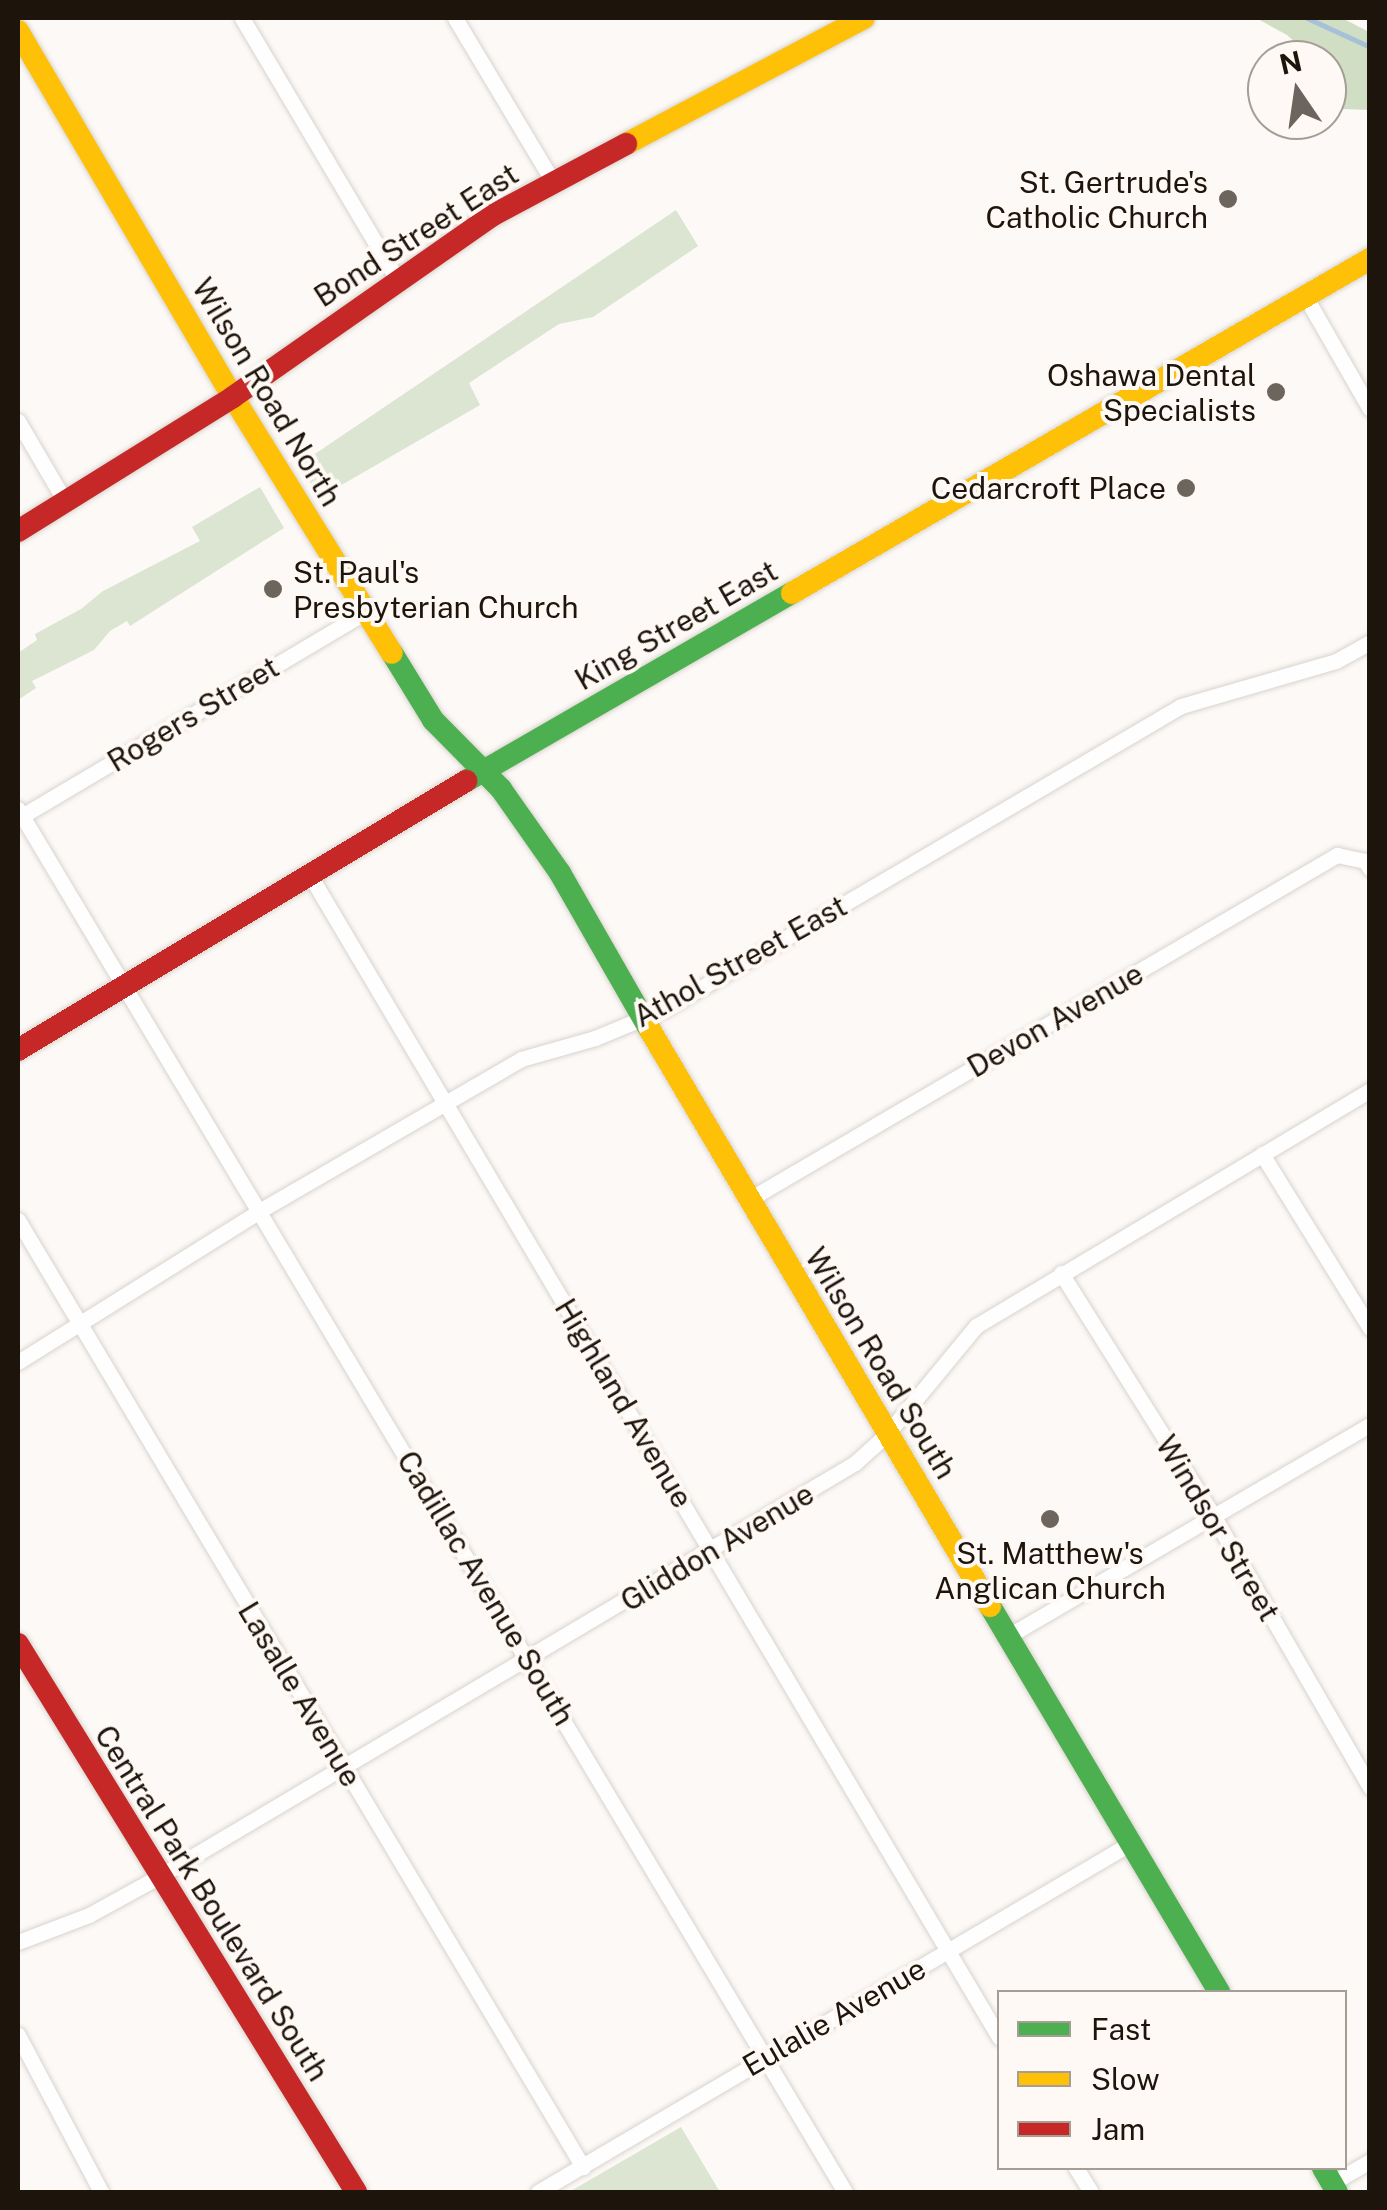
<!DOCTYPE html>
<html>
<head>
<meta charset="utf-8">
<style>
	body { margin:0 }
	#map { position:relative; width:1387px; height:2210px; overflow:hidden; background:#fcf9f6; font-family:"Public Sans",sans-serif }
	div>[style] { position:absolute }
	.green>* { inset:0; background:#dce5d2 }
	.forest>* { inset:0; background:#d0dec4 }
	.stream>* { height:5px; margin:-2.5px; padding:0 2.5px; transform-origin:2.5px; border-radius:2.5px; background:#a7c0d9 }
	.roads { filter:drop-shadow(0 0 2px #d9d3cd) drop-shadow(0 0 2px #d9d3cd) }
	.street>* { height:15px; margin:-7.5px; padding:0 7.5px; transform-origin:7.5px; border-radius:7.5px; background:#fffefe }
	.fast>* { height:22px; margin:-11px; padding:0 11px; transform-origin:11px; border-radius:11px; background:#4caf50 }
	.slow>* { height:22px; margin:-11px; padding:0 11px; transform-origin:11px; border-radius:11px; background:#ffc107 }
	.jam>* { height:22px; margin:-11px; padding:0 11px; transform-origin:11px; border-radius:11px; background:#c62828 }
	.dots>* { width:28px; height:28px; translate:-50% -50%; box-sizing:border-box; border:5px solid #fef9f4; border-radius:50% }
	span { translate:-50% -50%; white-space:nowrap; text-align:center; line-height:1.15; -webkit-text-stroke:8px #fef9f4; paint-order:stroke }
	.poi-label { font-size:30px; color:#1d150c }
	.right { translate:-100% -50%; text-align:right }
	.left { translate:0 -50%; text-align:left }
	.street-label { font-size:30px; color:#1d150c }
	.frame { position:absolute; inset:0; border:20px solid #1d150c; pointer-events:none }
	.legend { position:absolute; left:997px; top:1990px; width:350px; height:180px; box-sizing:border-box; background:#fef9f4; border:2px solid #a49e97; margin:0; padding:12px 18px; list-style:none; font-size:30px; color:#1d150c }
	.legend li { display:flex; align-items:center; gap:20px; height:50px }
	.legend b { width:50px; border:2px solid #a49e97 }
	.north { position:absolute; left:1247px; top:40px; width:100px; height:100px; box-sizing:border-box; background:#fef9f4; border:2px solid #a49e97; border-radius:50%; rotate:347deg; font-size:28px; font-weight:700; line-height:40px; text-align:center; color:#1d150c }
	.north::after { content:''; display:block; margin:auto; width:35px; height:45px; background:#6b655e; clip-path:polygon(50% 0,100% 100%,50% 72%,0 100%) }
</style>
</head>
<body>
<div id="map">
	<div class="green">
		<div style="clip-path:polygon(676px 210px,698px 246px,593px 317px,559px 324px,469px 383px,480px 405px,319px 498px,300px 464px)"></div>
		<div style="clip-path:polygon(260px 487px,284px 528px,130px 626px,127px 621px,110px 631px,94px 650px,32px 681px,36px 688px,18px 700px,18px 653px,37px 640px,35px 634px,81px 609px,103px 591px,200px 541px,192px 527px)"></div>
		<div style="clip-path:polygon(681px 2127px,720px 2192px,569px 2192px)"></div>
	</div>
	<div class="forest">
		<div style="clip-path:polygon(1256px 18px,1342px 18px,1369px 32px,1369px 110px,1343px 109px,1327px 82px,1327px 60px,1315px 60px,1287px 35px)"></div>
	</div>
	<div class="stream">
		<div style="left:1307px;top:18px;width:69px;rotate:24.7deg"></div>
	</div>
	<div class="roads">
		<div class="street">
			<div style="left:242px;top:18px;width:304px;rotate:59.3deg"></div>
			<div style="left:455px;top:18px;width:191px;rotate:59.1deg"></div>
			<div style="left:1305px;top:296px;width:130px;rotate:60.1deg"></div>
			<div style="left:18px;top:421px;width:95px;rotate:59.7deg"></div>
			<div style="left:18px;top:809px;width:1611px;rotate:59.12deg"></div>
			<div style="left:22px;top:816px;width:399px;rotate:-30.7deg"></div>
			<div style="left:308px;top:872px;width:1355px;rotate:59.33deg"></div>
			<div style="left:1262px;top:1154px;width:205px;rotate:58.2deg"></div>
			<div style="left:748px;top:1200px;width:683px;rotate:-30.36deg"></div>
			<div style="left:1337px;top:855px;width:29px;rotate:12deg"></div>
			<div style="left:1365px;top:861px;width:9px;rotate:58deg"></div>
			<div style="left:18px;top:1220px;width:1103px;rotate:59.18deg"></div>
			<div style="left:1061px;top:1273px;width:288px;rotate:57.9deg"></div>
			<div style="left:1214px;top:1517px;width:312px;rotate:60deg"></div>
			<div style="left:18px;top:1362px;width:287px;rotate:-32deg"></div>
			<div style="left:261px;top:1210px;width:301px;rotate:-30.1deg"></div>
			<div style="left:521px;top:1059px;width:77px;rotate:-15.8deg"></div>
			<div style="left:595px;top:1038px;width:76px;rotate:-22.5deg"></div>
			<div style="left:665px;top:1009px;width:598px;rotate:-30.42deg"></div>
			<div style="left:1181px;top:706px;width:161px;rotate:-16.2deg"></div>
			<div style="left:1336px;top:661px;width:39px;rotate:-29deg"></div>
			<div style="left:1010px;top:1635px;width:417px;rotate:-30.3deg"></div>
			<div style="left:18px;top:1942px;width:76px;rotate:-20.8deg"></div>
			<div style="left:89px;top:1915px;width:79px;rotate:-28.8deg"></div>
			<div style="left:158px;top:1877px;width:811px;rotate:-30.71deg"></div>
			<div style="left:855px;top:1463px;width:43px;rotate:-42.2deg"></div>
			<div style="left:887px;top:1434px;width:140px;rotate:-50.5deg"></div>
			<div style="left:976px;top:1326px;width:459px;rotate:-30.9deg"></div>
			<div style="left:18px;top:2035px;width:178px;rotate:62.1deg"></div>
			<div style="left:1076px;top:2168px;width:28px;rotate:58deg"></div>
			<div style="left:1332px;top:2183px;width:44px;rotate:-30.1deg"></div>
			<div style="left:538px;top:2192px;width:688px;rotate:-30.48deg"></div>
		</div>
		<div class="fast">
			<div style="left:392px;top:653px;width:79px;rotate:58.5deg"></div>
			<div style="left:433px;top:720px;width:97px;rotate:45.4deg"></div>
			<div style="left:501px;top:789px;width:103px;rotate:54.9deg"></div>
			<div style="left:560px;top:873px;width:181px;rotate:60.2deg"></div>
			<div style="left:466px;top:781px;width:376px;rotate:-30deg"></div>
			<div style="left:990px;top:1606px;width:449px;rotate:59.3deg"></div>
			<div style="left:1323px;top:2168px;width:28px;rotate:60deg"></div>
		</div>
		<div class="slow">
			<div style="left:18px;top:31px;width:424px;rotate:59.6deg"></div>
			<div style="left:233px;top:397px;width:301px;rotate:58.2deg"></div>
			<div style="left:626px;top:144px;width:269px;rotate:-27.9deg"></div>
			<div style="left:792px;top:593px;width:668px;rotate:-30.02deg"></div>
			<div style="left:650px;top:1030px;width:669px;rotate:59.45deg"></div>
		</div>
		<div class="jam">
			<div style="left:18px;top:531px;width:253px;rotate:-31.9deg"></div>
			<div style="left:233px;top:397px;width:317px;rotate:-35deg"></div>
			<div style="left:493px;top:215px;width:151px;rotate:-28.1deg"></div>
			<div style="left:18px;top:1050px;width:523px;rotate:-30.98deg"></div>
			<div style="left:18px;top:1644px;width:644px;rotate:58.33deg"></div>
		</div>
	</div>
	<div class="dots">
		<div style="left:1228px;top:199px;background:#6b655e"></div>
		<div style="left:1276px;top:392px;background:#6b655e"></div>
		<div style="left:1186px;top:488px;background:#6b655e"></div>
		<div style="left:273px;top:589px;background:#6b655e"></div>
		<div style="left:1050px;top:1519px;background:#6b655e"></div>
	</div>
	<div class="poi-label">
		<span class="right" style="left:1208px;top:199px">St. Gertrude's<br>Catholic Church</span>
		<span class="right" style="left:1256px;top:392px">Oshawa Dental<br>Specialists</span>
		<span class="right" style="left:1166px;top:488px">Cedarcroft Place</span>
		<span class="left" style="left:293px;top:589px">St. Paul's<br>Presbyterian Church</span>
		<span style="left:1050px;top:1570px">St. Matthew's<br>Anglican Church</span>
	</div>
	<div class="street-label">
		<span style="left:416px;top:235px;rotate:-33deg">Bond Street East</span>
		<span style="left:267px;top:392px;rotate:59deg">Wilson Road North</span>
		<span style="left:676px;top:625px;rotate:-30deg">King Street East</span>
		<span style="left:193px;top:714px;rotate:-31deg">Rogers Street</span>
		<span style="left:740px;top:961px;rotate:-29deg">Athol Street East</span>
		<span style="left:1055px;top:1020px;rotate:-30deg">Devon Avenue</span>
		<span style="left:881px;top:1363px;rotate:59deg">Wilson Road South</span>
		<span style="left:624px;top:1403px;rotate:59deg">Highland Avenue</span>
		<span style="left:1218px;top:1528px;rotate:59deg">Windsor Street</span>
		<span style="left:717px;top:1547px;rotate:-31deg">Gliddon Avenue</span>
		<span style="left:486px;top:1588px;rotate:59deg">Cadillac Avenue South</span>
		<span style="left:300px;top:1694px;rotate:59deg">Lasalle Avenue</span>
		<span style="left:212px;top:1903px;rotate:58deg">Central Park Boulevard South</span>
		<span style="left:834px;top:2017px;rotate:-30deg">Eulalie Avenue</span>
	</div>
	<div class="frame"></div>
	<ul class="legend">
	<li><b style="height:12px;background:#4caf50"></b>Fast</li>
	<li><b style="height:12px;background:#ffc107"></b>Slow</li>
	<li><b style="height:12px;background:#c62828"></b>Jam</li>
	</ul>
	<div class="north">N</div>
</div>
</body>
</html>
